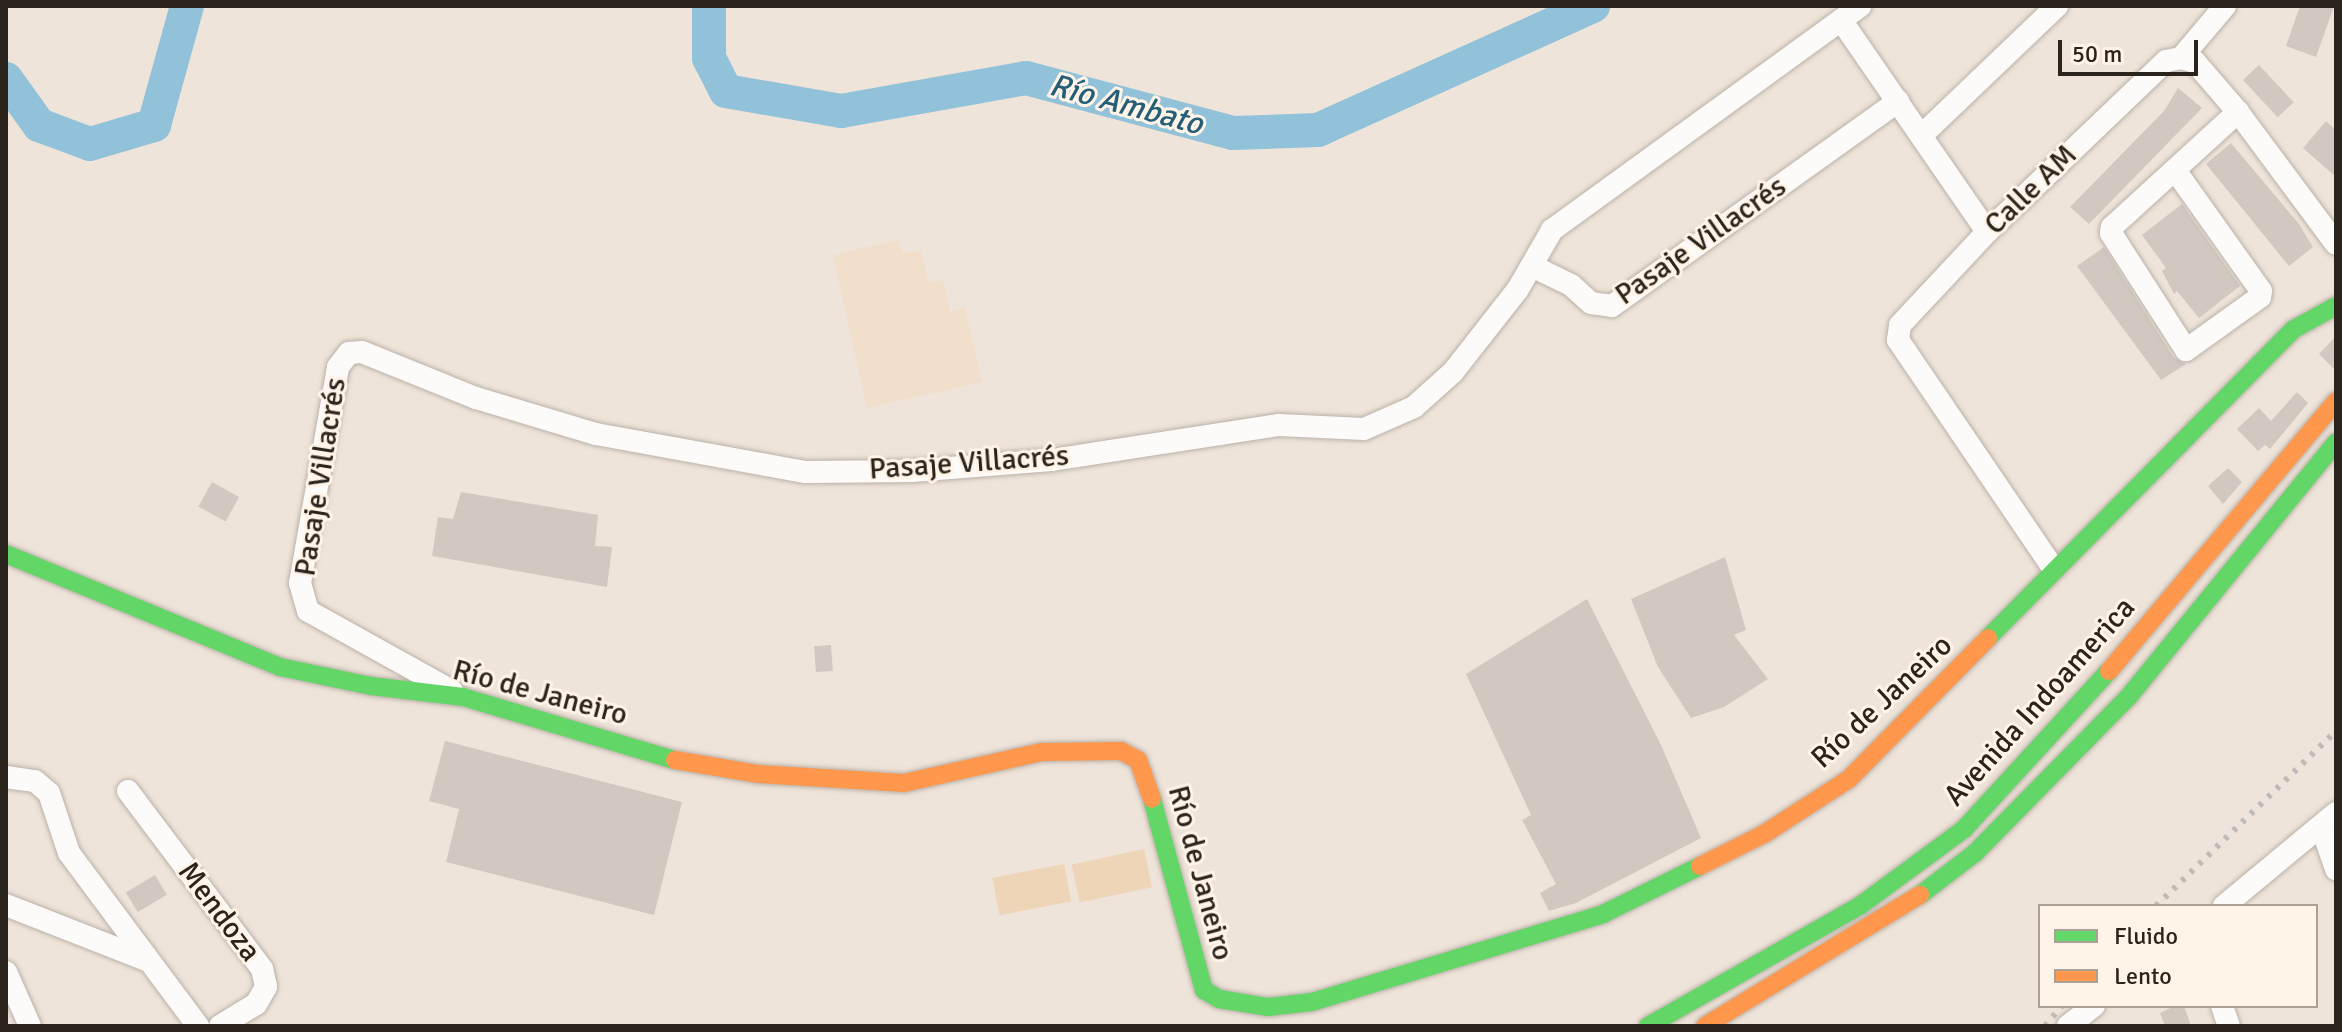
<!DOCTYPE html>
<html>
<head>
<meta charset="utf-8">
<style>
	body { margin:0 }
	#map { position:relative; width:2342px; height:1032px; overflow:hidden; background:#efe4d9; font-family:Signika,sans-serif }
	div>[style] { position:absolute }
	.built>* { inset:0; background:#f1decb }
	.green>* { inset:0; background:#eed5b7; transform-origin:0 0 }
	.river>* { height:34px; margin:-17px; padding:0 17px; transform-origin:17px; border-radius:17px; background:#91c2d9 }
	.building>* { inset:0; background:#d1c8bf; transform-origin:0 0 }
	.roads { filter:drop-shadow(0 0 2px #bab1a9) drop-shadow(0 0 2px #bab1a9) }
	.street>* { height:22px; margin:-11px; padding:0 11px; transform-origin:11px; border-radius:11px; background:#fdfbf9 }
	.fast>* { height:18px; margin:-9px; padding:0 9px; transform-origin:9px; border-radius:9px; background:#63d668 }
	.slow>* { height:18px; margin:-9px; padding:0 9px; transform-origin:9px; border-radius:9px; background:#ff974d }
	.rail>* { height:6px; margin-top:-3px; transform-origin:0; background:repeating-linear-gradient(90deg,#bdbab8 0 4px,transparent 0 12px) }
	span { translate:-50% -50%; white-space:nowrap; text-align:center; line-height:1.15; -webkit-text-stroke:6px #fff4e7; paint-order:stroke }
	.street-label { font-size:30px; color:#2b241c }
	.water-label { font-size:32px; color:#255e79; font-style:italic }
	.frame { position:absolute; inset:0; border:8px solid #2b241c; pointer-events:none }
	.legend { position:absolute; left:2038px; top:904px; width:280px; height:104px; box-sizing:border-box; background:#fff4e7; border:2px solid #aaa196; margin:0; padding:10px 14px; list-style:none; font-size:24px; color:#2b241c }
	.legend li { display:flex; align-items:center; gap:16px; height:40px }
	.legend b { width:40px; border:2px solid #aaa196 }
	.scale { position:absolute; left:2058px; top:40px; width:140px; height:36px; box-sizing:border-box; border:4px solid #2b241c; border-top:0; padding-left:10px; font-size:24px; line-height:28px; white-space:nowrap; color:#2b241c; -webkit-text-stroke:6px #fff4e7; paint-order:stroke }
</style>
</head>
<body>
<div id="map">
	<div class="built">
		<div style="clip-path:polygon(899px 240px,903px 254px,921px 250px,928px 283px,943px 280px,950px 311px,965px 308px,982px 382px,867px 408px,833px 255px)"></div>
	</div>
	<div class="green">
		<div style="left:1144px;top:849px;width:39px;height:74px;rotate:78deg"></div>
		<div style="left:1064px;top:864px;width:38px;height:73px;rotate:79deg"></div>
	</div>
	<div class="river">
		<div style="left:709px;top:6px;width:52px;rotate:90deg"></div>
		<div style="left:709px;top:58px;width:37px;rotate:63deg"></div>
		<div style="left:726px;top:91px;width:117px;rotate:9.9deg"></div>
		<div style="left:841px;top:111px;width:188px;rotate:-10.1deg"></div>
		<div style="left:1026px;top:78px;width:214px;rotate:14.9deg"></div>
		<div style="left:1233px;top:133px;width:85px;rotate:-2deg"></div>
		<div style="left:1318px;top:130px;width:302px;rotate:-24.3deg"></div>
		<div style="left:6px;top:79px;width:57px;rotate:54.3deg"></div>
		<div style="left:39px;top:125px;width:54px;rotate:20.4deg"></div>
		<div style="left:90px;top:144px;width:67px;rotate:-16.5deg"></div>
		<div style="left:154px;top:125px;width:123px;rotate:-74.5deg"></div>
	</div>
	<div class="building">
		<div style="clip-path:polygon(2300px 6px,2334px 6px,2316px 57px,2286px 46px)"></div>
		<div style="left:2259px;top:65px;width:51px;height:22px;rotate:47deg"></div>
		<div style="clip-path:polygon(2178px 88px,2202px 108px,2089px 224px,2070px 207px,2164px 111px)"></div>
		<div style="clip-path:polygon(2326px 121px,2336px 130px,2336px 177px,2303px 148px)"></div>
		<div style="clip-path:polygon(2231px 143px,2299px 224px,2313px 247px,2289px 266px,2206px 164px)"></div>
		<div style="clip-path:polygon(2182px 204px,2240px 286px,2199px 318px,2177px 291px,2174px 294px,2162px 271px,2166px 268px,2142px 235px)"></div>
		<div style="clip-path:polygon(2104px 247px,2174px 358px,2186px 364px,2161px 380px,2077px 266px)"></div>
		<div style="clip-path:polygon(2336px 336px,2336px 371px,2319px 354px)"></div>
		<div style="clip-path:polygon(2297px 392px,2308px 403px,2270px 449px,2265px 445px,2258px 451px,2237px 429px,2259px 408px,2271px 421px)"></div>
		<div style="clip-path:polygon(2228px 468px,2242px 482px,2223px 504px,2208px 486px)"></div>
		<div style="left:212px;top:482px;width:31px;height:28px;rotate:29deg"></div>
		<div style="clip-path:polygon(461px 492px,598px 515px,595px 546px,612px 547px,607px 587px,432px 556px,438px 517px,453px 519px)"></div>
		<div style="clip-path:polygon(1725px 557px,1746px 630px,1734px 635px,1768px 679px,1724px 707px,1691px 718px,1658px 667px,1631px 599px)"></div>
		<div style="clip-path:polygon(1587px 599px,1661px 745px,1701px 838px,1576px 903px,1549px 911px,1540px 893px,1556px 884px,1522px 820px,1531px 815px,1466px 674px)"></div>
		<div style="left:831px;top:645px;width:26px;height:17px;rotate:86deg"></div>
		<div style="clip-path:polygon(445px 741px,682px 802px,654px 915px,446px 862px,459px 809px,429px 801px)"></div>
		<div style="left:155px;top:875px;width:23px;height:34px;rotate:59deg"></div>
		<div style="clip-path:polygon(2174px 1006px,2184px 1006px,2191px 1026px,2165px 1026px,2160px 1013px)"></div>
	</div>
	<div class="roads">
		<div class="street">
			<div style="left:1841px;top:20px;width:257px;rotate:55.4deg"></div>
			<div style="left:2181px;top:58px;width:15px;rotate:16deg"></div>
			<div style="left:2195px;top:62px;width:66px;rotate:49.3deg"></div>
			<div style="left:2238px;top:112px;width:164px;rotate:53.4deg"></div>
			<div style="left:2181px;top:58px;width:68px;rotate:-49.8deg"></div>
			<div style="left:1922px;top:135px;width:187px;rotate:-43.7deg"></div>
			<div style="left:2175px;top:170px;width:148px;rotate:54.6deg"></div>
			<div style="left:2261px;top:291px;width:6px;rotate:99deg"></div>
			<div style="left:2260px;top:297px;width:91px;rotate:144.4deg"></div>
			<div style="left:2186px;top:350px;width:139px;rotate:-122.7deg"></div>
			<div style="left:2111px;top:233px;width:6px;rotate:-81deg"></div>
			<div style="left:2112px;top:227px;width:171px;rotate:-42.4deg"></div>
			<div style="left:1532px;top:266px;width:43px;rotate:26deg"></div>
			<div style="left:1571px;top:285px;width:27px;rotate:42deg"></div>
			<div style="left:1591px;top:303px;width:21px;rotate:8deg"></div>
			<div style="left:1612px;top:306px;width:352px;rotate:-35.6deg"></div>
			<div style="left:2053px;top:568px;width:276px;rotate:-124.2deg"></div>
			<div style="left:1898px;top:340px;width:15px;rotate:-82deg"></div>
			<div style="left:1900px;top:325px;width:127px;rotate:-46.9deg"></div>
			<div style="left:1987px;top:232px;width:248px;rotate:-43.7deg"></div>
			<div style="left:2166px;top:61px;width:15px;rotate:-11deg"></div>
			<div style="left:452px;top:691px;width:165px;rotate:-150.9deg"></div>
			<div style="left:308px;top:611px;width:29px;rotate:-106deg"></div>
			<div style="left:300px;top:583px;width:219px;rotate:-80deg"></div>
			<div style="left:338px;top:367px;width:18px;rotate:-52deg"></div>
			<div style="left:349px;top:353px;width:13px;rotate:-4deg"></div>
			<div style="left:362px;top:352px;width:123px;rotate:22deg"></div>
			<div style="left:476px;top:398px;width:125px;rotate:16.7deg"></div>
			<div style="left:596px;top:434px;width:213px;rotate:10.3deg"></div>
			<div style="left:806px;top:472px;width:106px;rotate:-0.5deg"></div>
			<div style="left:912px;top:471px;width:140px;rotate:-4.5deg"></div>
			<div style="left:1052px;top:460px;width:230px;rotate:-8.8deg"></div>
			<div style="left:1279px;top:425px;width:85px;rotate:2.7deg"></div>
			<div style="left:1364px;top:429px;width:55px;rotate:-23.7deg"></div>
			<div style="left:1414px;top:407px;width:52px;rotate:-41.9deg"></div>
			<div style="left:1453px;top:372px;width:105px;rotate:-51.9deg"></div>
			<div style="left:1518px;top:289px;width:68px;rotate:-60deg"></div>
			<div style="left:1552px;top:230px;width:381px;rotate:-36deg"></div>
			<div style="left:6px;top:777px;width:29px;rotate:8deg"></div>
			<div style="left:35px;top:781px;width:18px;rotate:41deg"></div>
			<div style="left:49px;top:793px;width:63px;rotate:71.6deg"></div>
			<div style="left:69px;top:853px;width:216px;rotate:53.3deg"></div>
			<div style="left:128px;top:791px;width:223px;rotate:53deg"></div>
			<div style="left:262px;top:969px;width:18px;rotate:77deg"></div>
			<div style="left:266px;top:987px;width:20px;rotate:120deg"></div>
			<div style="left:256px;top:1004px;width:42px;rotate:148.6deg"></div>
			<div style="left:2321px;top:826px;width:46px;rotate:70.8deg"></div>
			<div style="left:6px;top:905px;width:150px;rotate:21.4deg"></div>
			<div style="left:2224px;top:906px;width:146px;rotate:-39.7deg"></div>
			<div style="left:6px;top:972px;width:59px;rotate:66deg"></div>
			<div style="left:2222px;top:1006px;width:21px;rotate:71deg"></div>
			<div style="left:2068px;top:1026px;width:33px;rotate:-38deg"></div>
		</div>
		<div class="fast">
			<div style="left:6px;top:554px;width:296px;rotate:22.4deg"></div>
			<div style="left:280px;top:667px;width:93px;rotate:11.8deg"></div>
			<div style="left:371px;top:686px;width:93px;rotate:6.8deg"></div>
			<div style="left:463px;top:697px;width:221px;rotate:16.6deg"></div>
			<div style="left:1988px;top:638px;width:435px;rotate:-45.3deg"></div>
			<div style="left:2294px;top:329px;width:48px;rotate:-28.7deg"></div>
			<div style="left:1152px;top:799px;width:198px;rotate:74.8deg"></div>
			<div style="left:1204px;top:990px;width:17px;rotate:31deg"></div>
			<div style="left:1219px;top:999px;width:50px;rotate:9.3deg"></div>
			<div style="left:1268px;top:1007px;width:44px;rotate:-6.5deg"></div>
			<div style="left:1312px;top:1002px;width:304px;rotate:-16.8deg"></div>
			<div style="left:1603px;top:914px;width:108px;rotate:-26.3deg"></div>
			<div style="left:1920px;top:895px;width:69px;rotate:-37.4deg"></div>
			<div style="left:1975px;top:853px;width:221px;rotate:-45.5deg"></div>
			<div style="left:2130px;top:695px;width:326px;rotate:-50.8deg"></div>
			<div style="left:1648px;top:1026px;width:245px;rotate:-29.6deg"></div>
			<div style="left:1861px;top:905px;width:128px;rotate:-36.4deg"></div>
			<div style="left:1964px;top:829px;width:214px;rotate:-47.5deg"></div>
		</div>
		<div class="slow">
			<div style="left:2109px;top:671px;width:353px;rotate:-49.9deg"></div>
			<div style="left:675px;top:760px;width:85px;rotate:9.5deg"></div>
			<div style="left:759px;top:774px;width:145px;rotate:3.6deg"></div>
			<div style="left:904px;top:783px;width:141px;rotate:-12.7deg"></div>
			<div style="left:1042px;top:752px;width:79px;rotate:-0.7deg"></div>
			<div style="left:1121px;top:751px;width:19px;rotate:28deg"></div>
			<div style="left:1138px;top:760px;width:41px;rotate:70.3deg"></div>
			<div style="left:1700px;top:866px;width:72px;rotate:-26.6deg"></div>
			<div style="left:1764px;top:834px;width:101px;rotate:-32.9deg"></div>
			<div style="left:1849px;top:779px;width:198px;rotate:-45.4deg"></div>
			<div style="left:1705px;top:1026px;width:252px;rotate:-31.4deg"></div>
		</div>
	</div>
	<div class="rail">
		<div style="left:2156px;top:906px;width:251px;rotate:-44.2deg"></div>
		<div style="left:2045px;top:1026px;width:26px;rotate:-50deg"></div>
	</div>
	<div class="street-label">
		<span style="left:2031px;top:190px;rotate:-44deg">Calle AM</span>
		<span style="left:1701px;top:241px;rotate:-35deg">Pasaje Villacrés</span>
		<span style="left:969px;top:463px;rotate:-4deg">Pasaje Villacrés</span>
		<span style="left:321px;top:477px;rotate:-81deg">Pasaje Villacrés</span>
		<span style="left:540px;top:693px;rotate:15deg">Río de Janeiro</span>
		<span style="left:1882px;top:702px;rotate:-43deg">Río de Janeiro</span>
		<span style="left:2040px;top:702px;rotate:-48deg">Avenida Indoamerica</span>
		<span style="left:1200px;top:873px;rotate:75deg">Río de Janeiro</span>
		<span style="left:219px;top:912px;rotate:53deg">Mendoza</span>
	</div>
	<div class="water-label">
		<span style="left:1126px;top:105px;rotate:15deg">Río Ambato</span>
	</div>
	<div class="frame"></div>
	<ul class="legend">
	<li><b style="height:10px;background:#63d668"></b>Fluido</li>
	<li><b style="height:10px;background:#ff974d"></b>Lento</li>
	</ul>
	<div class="scale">50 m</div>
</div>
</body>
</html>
